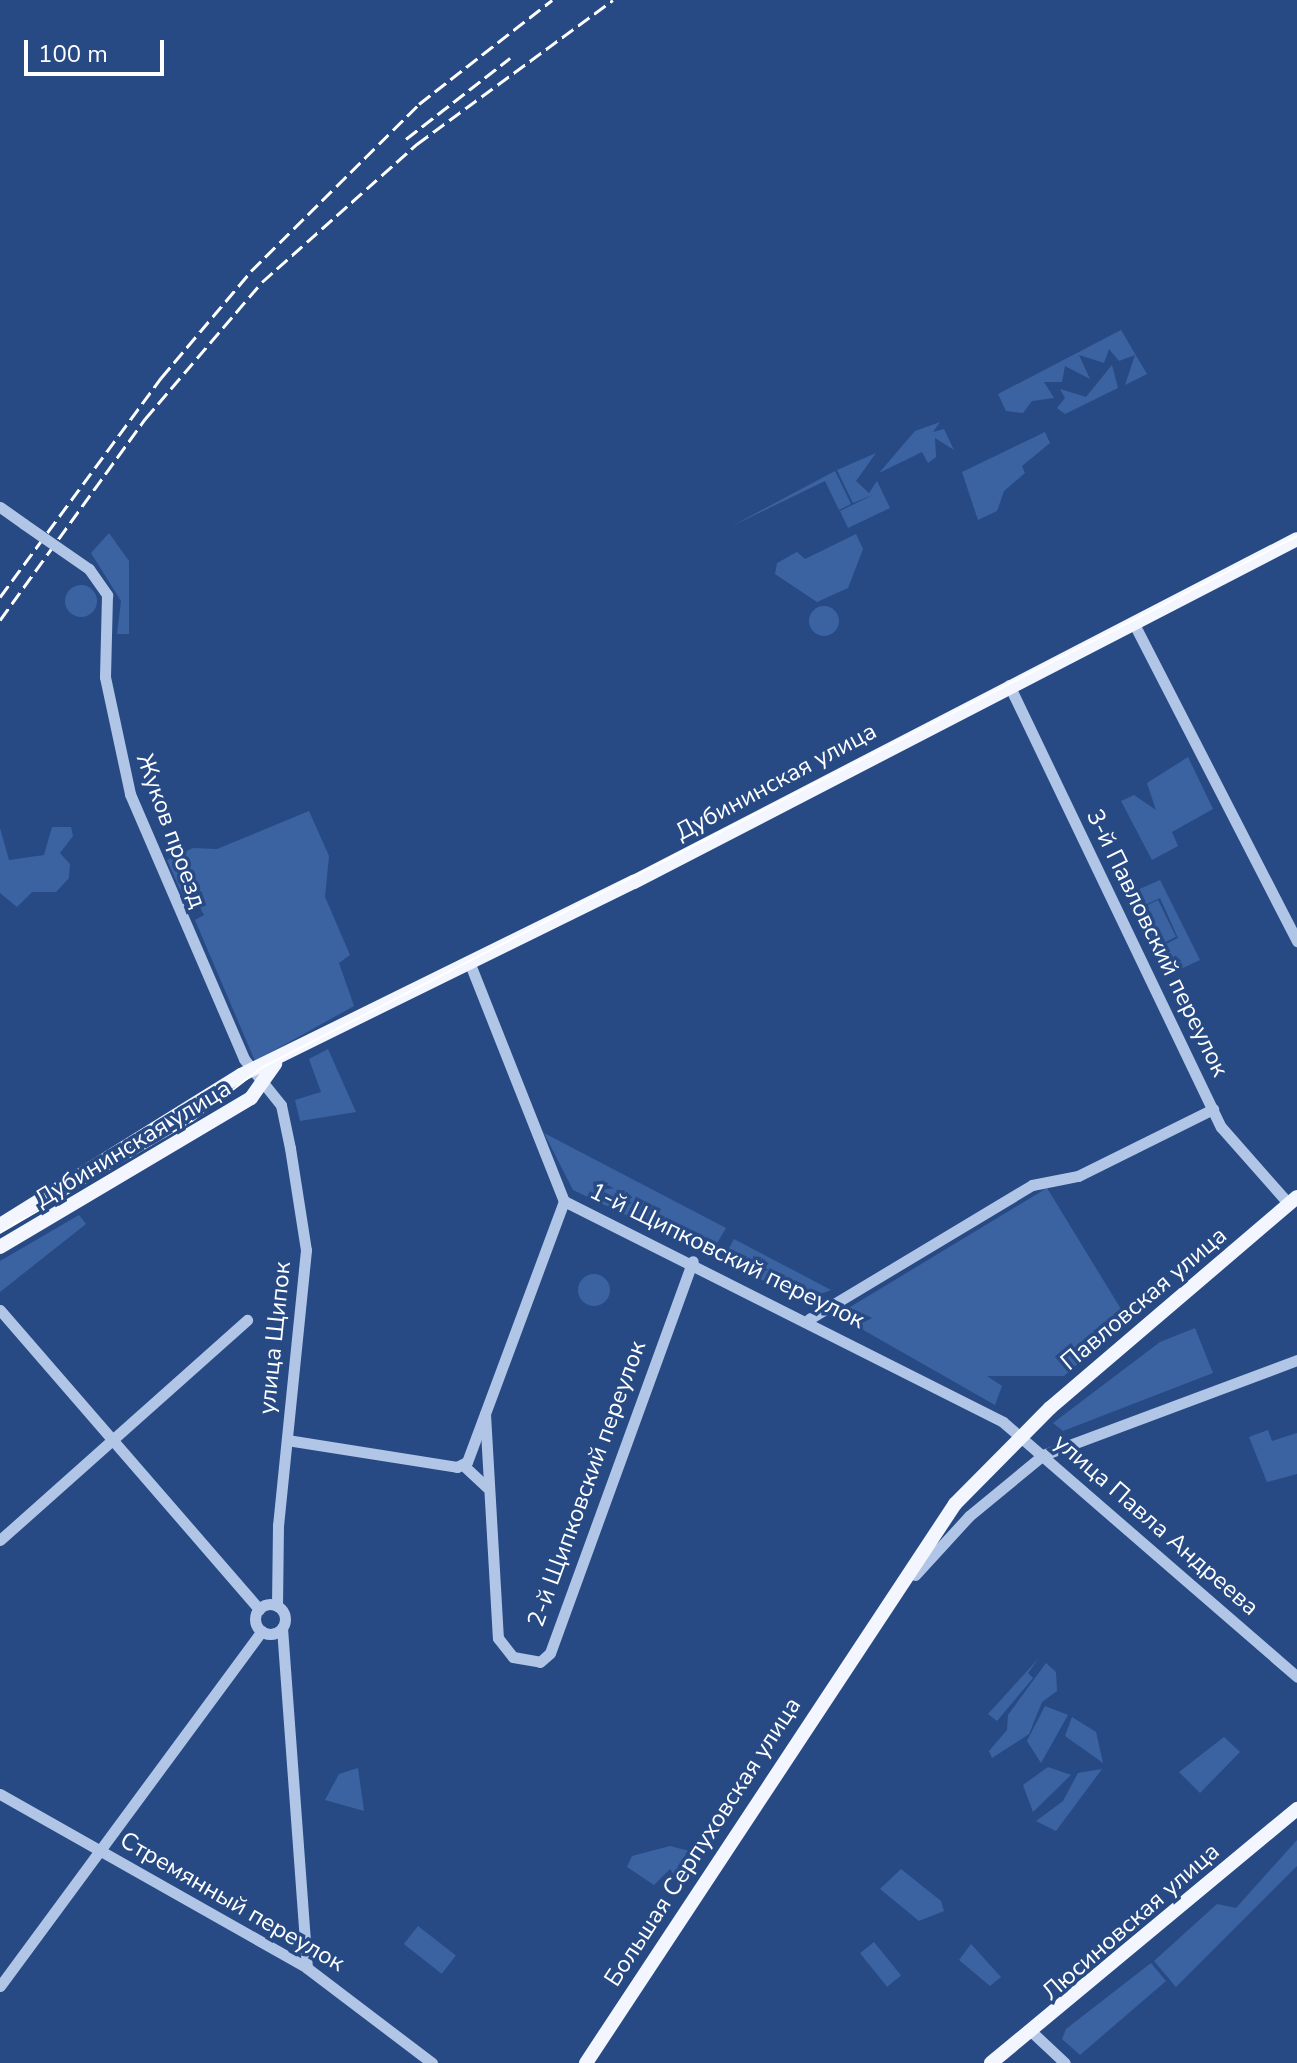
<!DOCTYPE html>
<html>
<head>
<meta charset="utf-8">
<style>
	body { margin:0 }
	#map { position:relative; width:1297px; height:2063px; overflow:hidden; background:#274a84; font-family:"Nunito Sans",sans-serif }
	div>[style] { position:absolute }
	.green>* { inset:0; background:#3c63a1; transform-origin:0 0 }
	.round { border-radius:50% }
	.minor>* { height:11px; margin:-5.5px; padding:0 5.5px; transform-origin:5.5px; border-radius:5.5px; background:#b1c6e7 }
	.minor>.ring { margin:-5.5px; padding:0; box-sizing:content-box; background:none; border:11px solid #b1c6e7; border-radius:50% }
	.major>* { height:14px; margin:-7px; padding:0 7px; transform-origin:7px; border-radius:7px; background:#f3f6fe }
	.tram>* { height:2px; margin:-1px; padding:0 1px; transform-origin:1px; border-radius:1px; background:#fff }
	.rail>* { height:3px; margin-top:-1.5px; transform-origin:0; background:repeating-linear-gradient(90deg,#fff 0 14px,transparent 0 20px) }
	.minor-bridge>* { height:11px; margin:-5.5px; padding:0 5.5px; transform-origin:5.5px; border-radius:5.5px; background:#b1c6e7 }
	span { translate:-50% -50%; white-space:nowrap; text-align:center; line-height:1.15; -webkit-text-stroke:7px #274a84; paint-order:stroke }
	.street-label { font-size:24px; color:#fff }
	.scale { position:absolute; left:24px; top:40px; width:140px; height:36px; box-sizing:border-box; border:4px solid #fff; border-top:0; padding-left:10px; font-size:24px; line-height:28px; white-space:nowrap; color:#fff; -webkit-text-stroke:6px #274a84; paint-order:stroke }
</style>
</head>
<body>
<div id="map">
	<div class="green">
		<div style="clip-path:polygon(1121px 330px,1147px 374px,1125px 385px,1135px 355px,1119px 361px,1109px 349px,1104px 363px,1079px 355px,1090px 379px,1065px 366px,1062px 382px,1044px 382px,1054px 398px,1032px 401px,1023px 413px,1006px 411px,998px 394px)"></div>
		<div style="clip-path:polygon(1112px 365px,1118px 388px,1065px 414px,1057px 408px,1065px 398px,1060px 389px,1086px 397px)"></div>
		<div style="clip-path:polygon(940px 422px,933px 432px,944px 429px,954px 450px,935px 438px,936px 457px,928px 463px,922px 452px,879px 473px,915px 431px)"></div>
		<div style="clip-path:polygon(1045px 432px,1050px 443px,1022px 466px,1025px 473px,1004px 491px,997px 511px,978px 520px,962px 472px)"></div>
		<div style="clip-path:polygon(876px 453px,856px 481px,869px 493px,877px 481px,890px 508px,848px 528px,840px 511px,875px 494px,853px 503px,837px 470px)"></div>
		<div style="clip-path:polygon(835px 471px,851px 504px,839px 510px,825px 481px,730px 527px)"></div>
		<div style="clip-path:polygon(109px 533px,129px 561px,129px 634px,117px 634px,121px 601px,91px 553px)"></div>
		<div style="clip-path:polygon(856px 534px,863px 549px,848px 588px,817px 602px,775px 574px,777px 563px,797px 552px,805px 559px)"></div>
		<div class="round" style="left:65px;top:585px;width:32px;height:32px"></div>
		<div class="round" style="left:809px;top:606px;width:30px;height:30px"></div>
		<div style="clip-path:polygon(1188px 757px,1213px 809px,1172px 832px,1178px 846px,1152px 860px,1121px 801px,1134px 795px,1156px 810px,1147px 783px)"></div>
		<div style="clip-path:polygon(309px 811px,329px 856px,325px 897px,350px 955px,339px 963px,354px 1006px,255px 1061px,195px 920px,204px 915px,197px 901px,187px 905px,167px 860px,193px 848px,217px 849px)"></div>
		<div style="clip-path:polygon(52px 827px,71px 827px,73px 836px,60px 853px,70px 864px,69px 878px,56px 892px,32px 892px,17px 907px,0 893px,0 828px,9px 860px,44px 855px)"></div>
		<div style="clip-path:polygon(evenodd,1160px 880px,1200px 960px,1164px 977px,1126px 895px,1160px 880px,1160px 898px,1178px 938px,1156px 949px,1136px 909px,1160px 898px)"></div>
		<div style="left:1158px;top:900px;width:41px;height:22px;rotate:64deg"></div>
		<div style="clip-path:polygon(328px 1049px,356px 1112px,300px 1121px,295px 1100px,321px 1092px,309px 1059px)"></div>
		<div style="clip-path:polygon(544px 1133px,726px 1228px,710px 1255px,573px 1190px)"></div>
		<div style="clip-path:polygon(1047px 1188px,1127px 1319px,1064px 1376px,987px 1376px,1002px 1386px,995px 1405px,837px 1315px)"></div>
		<div style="clip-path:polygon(79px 1215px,86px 1224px,0 1292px,0 1261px)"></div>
		<div style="clip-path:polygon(734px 1239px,831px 1290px,805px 1300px,722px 1261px)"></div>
		<div class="round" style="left:578px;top:1274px;width:32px;height:32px"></div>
		<div style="clip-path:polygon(1195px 1328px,1213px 1373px,1063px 1431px,1053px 1423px,1160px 1342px)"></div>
		<div style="clip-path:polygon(1268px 1430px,1272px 1441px,1297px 1433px,1297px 1474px,1267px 1482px,1249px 1437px)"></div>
		<div style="clip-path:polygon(1039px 1658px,1028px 1673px,1033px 1678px,997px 1721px,988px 1714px)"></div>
		<div style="clip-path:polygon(1046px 1663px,1056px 1672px,1057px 1691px,1042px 1702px,1029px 1734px,992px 1758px,989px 1751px,1007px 1730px,1008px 1715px)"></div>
		<div style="clip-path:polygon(1045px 1706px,1068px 1715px,1041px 1763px,1027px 1741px)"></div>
		<div style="clip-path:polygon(1072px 1717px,1096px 1732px,1103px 1763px,1065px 1736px)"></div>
		<div style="clip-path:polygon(1224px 1737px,1240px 1752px,1200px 1793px,1179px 1772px)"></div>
		<div style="clip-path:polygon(1048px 1767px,1071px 1775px,1033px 1812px,1023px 1785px)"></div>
		<div style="clip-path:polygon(358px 1768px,364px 1811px,325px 1800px,339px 1774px)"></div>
		<div style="clip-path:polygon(1102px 1769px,1056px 1831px,1036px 1821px,1063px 1801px,1078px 1773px)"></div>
		<div style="clip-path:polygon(1297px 1840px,1297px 1866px,1176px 1987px,1154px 1961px,1217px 1904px,1236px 1908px)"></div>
		<div style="clip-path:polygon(670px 1846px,697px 1853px,680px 1884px,670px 1869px,654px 1885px,627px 1867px,632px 1856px)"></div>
		<div style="clip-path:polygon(901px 1869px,941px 1901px,944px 1911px,919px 1921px,880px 1889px)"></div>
		<div style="left:418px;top:1926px;width:48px;height:23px;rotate:38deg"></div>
		<div style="left:874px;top:1942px;width:43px;height:18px;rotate:51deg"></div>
		<div style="clip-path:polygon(971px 1944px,1001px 1977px,990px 1986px,959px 1960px)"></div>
		<div style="clip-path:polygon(1151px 1963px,1166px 1981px,1080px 2055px,1062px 2039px,1066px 2029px)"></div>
	</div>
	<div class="minor">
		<div style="left:0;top:507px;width:29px;rotate:35deg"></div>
		<div style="left:89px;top:569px;width:32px;rotate:55deg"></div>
		<div style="left:107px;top:595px;width:82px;rotate:91.4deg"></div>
		<div style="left:105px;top:677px;width:120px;rotate:77.9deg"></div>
		<div style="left:130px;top:794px;width:288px;rotate:66.7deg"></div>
		<div style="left:244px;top:1059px;width:59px;rotate:51.2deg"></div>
		<div style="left:281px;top:1105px;width:44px;rotate:78.2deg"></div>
		<div style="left:290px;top:1148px;width:103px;rotate:81.1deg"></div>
		<div style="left:306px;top:1250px;width:276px;rotate:95.8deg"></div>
		<div style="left:278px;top:1525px;width:81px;rotate:90.7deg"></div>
		<div style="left:1133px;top:622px;width:359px;rotate:62.8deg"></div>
		<div style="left:1009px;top:685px;width:490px;rotate:64.4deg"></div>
		<div style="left:1221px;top:1127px;width:103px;rotate:48.6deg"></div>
		<div style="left:470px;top:964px;width:255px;rotate:68.4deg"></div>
		<div style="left:564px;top:1201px;width:491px;rotate:26.7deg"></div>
		<div style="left:1003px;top:1422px;width:389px;rotate:40.9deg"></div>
		<div style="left:0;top:1310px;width:396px;rotate:49.1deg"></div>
		<div style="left:809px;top:1319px;width:260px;rotate:-31deg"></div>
		<div style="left:1032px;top:1185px;width:47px;rotate:-11.1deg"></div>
		<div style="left:1078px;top:1176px;width:151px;rotate:-26.4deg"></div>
		<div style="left:485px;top:1414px;width:224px;rotate:86.7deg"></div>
		<div style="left:498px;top:1638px;width:24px;rotate:52deg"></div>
		<div style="left:513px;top:1657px;width:27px;rotate:10deg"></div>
		<div style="left:540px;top:1662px;width:13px;rotate:-42deg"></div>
		<div style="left:550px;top:1653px;width:417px;rotate:-70deg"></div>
		<div style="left:287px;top:1440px;width:172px;rotate:9deg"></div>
		<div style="left:457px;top:1467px;width:11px;rotate:-27deg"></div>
		<div style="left:467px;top:1462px;width:278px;rotate:-69.6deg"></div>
		<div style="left:463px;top:1465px;width:33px;rotate:43deg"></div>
		<div style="left:0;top:1540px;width:331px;rotate:-41.7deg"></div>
		<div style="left:915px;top:1575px;width:80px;rotate:-47.5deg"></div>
		<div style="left:969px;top:1516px;width:96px;rotate:-39.5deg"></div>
		<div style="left:1043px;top:1455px;width:271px;rotate:-20.5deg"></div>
		<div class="ring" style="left:255px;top:1604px;width:19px;height:19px"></div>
		<div style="left:282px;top:1628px;width:341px;rotate:85.8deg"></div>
		<div style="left:0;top:1794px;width:353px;rotate:29.5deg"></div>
		<div style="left:307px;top:1968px;width:157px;rotate:37.2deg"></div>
		<div style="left:0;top:1986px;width:441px;rotate:-53.6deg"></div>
		<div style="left:1034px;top:2034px;width:42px;rotate:43.1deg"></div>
	</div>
	<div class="major">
		<div style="left:0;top:1225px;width:284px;rotate:-31.9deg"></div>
		<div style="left:241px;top:1075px;width:438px;rotate:-26.2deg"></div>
		<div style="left:634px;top:882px;width:746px;rotate:-27.35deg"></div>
		<div style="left:0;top:1247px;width:292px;rotate:-30.7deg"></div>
		<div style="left:251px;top:1098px;width:42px;rotate:-54.8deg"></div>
		<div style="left:586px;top:2063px;width:670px;rotate:-56.57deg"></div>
		<div style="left:955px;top:1504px;width:135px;rotate:-45.3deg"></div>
		<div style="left:1050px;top:1408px;width:325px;rotate:-40.5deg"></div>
		<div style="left:991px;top:2063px;width:398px;rotate:-39.7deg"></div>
	</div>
	<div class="tram">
		<div style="left:0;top:1233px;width:222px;rotate:-30.3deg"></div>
		<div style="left:192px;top:1121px;width:87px;rotate:-37.5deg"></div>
		<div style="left:261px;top:1068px;width:1165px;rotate:-27.18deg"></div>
	</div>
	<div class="rail">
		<div style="left:406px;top:139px;width:132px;rotate:-37.9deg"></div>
		<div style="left:0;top:597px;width:272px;rotate:-53.7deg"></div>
		<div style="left:161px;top:378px;width:140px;rotate:-49.9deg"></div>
		<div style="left:251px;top:271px;width:237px;rotate:-44.8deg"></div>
		<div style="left:419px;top:104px;width:169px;rotate:-38deg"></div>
		<div style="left:0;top:620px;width:248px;rotate:-54.2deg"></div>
		<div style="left:145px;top:419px;width:180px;rotate:-49.5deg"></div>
		<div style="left:262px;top:282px;width:208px;rotate:-41.7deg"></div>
		<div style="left:417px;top:144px;width:243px;rotate:-36.3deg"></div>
	</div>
	<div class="minor-bridge">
		<div style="left:24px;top:524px;width:79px;rotate:34.7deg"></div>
	</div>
	<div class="street-label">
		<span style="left:776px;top:782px;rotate:-28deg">Дубининская улица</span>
		<span style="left:171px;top:831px;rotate:70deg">Жуков проезд</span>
		<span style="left:1157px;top:943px;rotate:64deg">3-й Павловский переулок</span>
		<span style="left:133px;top:1144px;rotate:-31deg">Дубининская улица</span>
		<span style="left:727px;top:1256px;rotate:26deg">1-й Щипковский переулок</span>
		<span style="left:1144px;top:1299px;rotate:-40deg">Павловская улица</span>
		<span style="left:275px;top:1338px;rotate:-84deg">улица Щипок</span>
		<span style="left:587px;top:1484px;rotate:-70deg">2-й Щипковский переулок</span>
		<span style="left:1156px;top:1525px;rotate:41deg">улица Павла Андреева</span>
		<span style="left:703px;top:1842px;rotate:-57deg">Большая Серпуховская улица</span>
		<span style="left:232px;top:1902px;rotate:30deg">Стремянный переулок</span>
		<span style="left:1131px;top:1922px;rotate:-41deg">Люсиновская улица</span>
	</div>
	<div class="scale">100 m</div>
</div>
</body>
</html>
